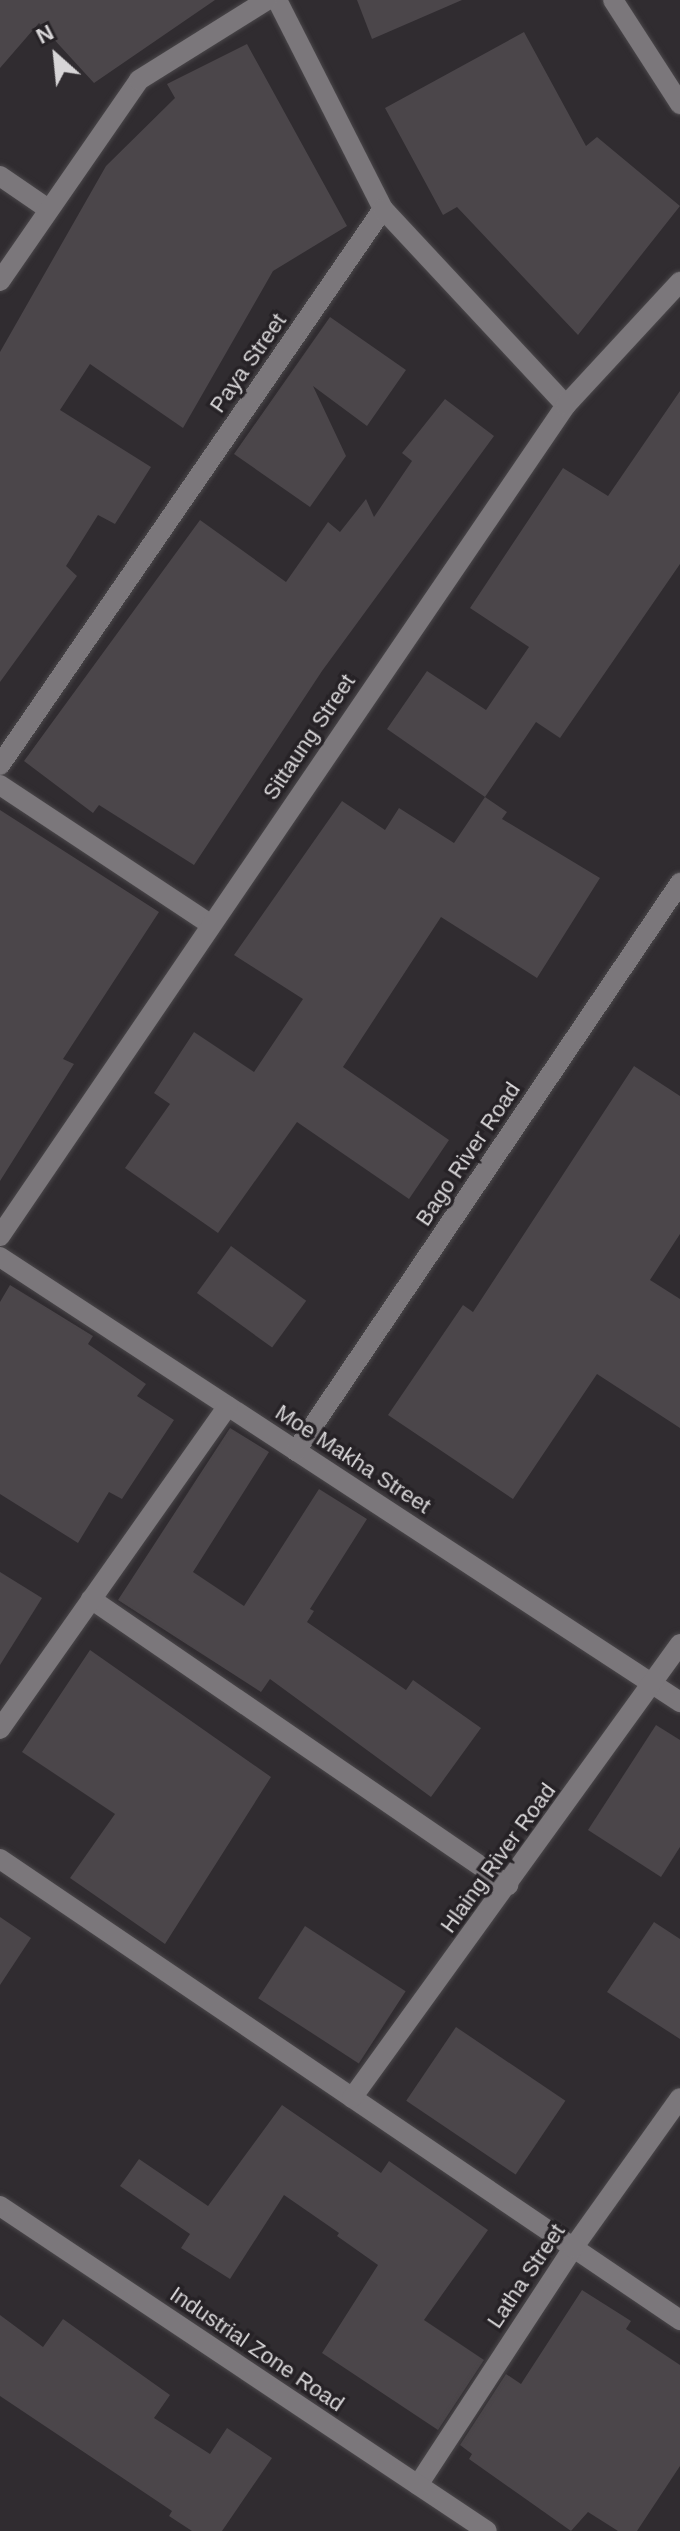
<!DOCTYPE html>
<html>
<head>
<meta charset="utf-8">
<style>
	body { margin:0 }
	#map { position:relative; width:680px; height:2531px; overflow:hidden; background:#302c30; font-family:Arial,sans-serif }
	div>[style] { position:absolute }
	.building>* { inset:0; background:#4b464a; transform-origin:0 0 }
	.roads { filter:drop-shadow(0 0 2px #4a474a) drop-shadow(0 0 2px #4a474a) }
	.street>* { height:20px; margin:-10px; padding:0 10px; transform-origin:10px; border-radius:10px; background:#7b777b }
	.secondary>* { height:20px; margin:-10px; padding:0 10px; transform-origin:10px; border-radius:10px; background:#7b777b }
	span { translate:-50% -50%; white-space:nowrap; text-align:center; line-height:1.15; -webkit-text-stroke:7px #262226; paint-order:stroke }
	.street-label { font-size:22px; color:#d7d5d7 }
	.north { position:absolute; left:16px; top:16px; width:80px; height:80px; -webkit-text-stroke:6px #262226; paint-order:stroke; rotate:333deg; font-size:22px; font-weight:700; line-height:32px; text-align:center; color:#d7d5d7 }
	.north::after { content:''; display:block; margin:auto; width:28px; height:36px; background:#d7d5d7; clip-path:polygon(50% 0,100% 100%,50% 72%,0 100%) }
</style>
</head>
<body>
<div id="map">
	<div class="building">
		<div style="clip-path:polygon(0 0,215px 0,94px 83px,39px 23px,0 68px)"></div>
		<div style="clip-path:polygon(357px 0,462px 0,372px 39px)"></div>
		<div style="clip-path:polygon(524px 32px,586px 146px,597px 137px,680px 206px,578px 335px,457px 207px,443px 215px,385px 108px)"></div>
		<div style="clip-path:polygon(247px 44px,347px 226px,273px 271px,183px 428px,90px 364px,60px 410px,151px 467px,115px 524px,98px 515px,66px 566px,77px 576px,0 682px,0 352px,106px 166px,175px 98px,167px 84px)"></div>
		<div style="clip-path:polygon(330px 317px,406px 370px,367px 426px,313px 386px,346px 456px,310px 507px,234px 454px)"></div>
		<div style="clip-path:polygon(680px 391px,680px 564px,560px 738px,536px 722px,485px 797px,387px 729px,427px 671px,486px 710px,529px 647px,470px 608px,563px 468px,608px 496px)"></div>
		<div style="clip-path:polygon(445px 399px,494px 436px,322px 671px,194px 865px,99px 805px,93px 813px,24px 761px,200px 520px,286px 582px,328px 522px,340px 532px,366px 499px,374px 517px,412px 461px,402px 453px)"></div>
		<div style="clip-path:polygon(485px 797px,507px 812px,502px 819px,600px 878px,537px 978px,441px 917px,343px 1067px,449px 1140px,409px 1199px,297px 1122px,218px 1233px,125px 1168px,170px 1104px,154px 1093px,194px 1032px,254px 1072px,303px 999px,234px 955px,342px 801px,385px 830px,399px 808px,454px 843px)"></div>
		<div style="clip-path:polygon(0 810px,159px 912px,63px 1059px,74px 1064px,0 1181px)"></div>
		<div style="clip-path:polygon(634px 1066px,680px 1096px,680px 1234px,650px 1280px,680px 1299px,680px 1428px,597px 1374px,513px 1499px,388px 1415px,463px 1305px,473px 1312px)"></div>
		<div style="left:231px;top:1246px;width:93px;height:58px;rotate:36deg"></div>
		<div style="clip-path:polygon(10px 1285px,93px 1336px,88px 1344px,146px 1384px,137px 1396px,174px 1420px,122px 1499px,109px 1492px,78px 1543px,0 1494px,0 1302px)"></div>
		<div style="clip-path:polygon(230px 1428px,269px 1452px,193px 1572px,244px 1606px,319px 1489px,367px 1519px,310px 1609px,314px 1611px,307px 1622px,406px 1690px,413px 1680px,481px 1728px,431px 1797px,270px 1679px,261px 1692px,118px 1600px)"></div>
		<div style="clip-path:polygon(0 1572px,42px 1598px,0 1665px)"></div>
		<div style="clip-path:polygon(90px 1650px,271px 1777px,165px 1944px,70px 1878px,115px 1814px,22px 1752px)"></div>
		<div style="clip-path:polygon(656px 1725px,680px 1740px,680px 1847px,661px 1877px,588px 1830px)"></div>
		<div style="clip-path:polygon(0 1917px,31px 1938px,0 1985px)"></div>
		<div style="clip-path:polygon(654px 1922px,680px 1939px,680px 2039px,607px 1992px)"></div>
		<div style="left:305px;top:1926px;width:120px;height:86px;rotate:33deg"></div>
		<div style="left:456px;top:2027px;width:132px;height:89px;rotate:34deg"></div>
		<div style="clip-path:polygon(282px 2105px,381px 2173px,389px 2161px,488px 2230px,424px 2320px,484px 2360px,438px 2430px,322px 2353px,378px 2265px,337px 2236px,339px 2233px,284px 2195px,230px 2279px,181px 2248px,190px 2234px,120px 2186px,139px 2159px,208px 2206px)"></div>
		<div style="clip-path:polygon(582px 2290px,631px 2321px,626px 2329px,680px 2365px,680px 2466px,637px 2531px,618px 2531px,588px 2512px,571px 2531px,469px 2459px,472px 2454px,460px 2445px,506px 2374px,521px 2384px)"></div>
		<div style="clip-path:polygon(0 2315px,43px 2347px,63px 2319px,170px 2395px,154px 2418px,210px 2454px,227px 2428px,272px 2458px,222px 2531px,192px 2531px,169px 2516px,172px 2511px,0 2396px)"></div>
	</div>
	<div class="roads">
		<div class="street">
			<div style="left:277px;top:0;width:234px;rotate:63.1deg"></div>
			<div style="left:0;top:176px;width:58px;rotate:34.5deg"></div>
			<div style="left:0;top:281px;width:244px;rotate:-55.3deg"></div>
			<div style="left:139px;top:80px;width:151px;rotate:-32deg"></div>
			<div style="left:0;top:765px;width:675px;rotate:-55.44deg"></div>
			<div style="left:383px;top:209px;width:268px;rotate:47deg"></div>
			<div style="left:0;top:785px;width:252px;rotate:33.5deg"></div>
			<div style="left:0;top:1236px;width:1005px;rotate:-55.74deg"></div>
			<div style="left:566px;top:405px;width:168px;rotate:-47.2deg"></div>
			<div style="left:0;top:1257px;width:813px;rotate:33.2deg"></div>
			<div style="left:296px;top:1451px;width:686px;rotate:-55.94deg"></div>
			<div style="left:91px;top:1599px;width:506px;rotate:34.44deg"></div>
			<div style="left:0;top:1729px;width:395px;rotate:-54.8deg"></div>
			<div style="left:0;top:1859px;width:822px;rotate:34.13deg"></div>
			<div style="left:352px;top:2098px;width:560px;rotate:-54.15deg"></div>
			<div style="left:418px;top:2485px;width:283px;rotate:-56.8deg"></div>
			<div style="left:573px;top:2248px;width:184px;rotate:-54.5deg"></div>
		</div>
		<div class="secondary">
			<div style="left:613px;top:0;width:124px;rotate:57.2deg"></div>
			<div style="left:0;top:2206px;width:585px;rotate:33.72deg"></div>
		</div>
	</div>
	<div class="street-label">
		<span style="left:248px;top:363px;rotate:-55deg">Paya Street</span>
		<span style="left:309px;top:737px;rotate:-56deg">Sittaung Street</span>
		<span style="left:468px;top:1154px;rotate:-56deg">Bago River Road</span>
		<span style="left:353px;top:1459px;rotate:33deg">Moe Makha Street</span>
		<span style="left:498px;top:1858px;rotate:-54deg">Hlaing River Road</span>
		<span style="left:526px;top:2276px;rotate:-56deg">Latha Street</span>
		<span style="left:257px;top:2349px;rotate:34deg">Industrial Zone Road</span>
	</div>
	<div class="north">N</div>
</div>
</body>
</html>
